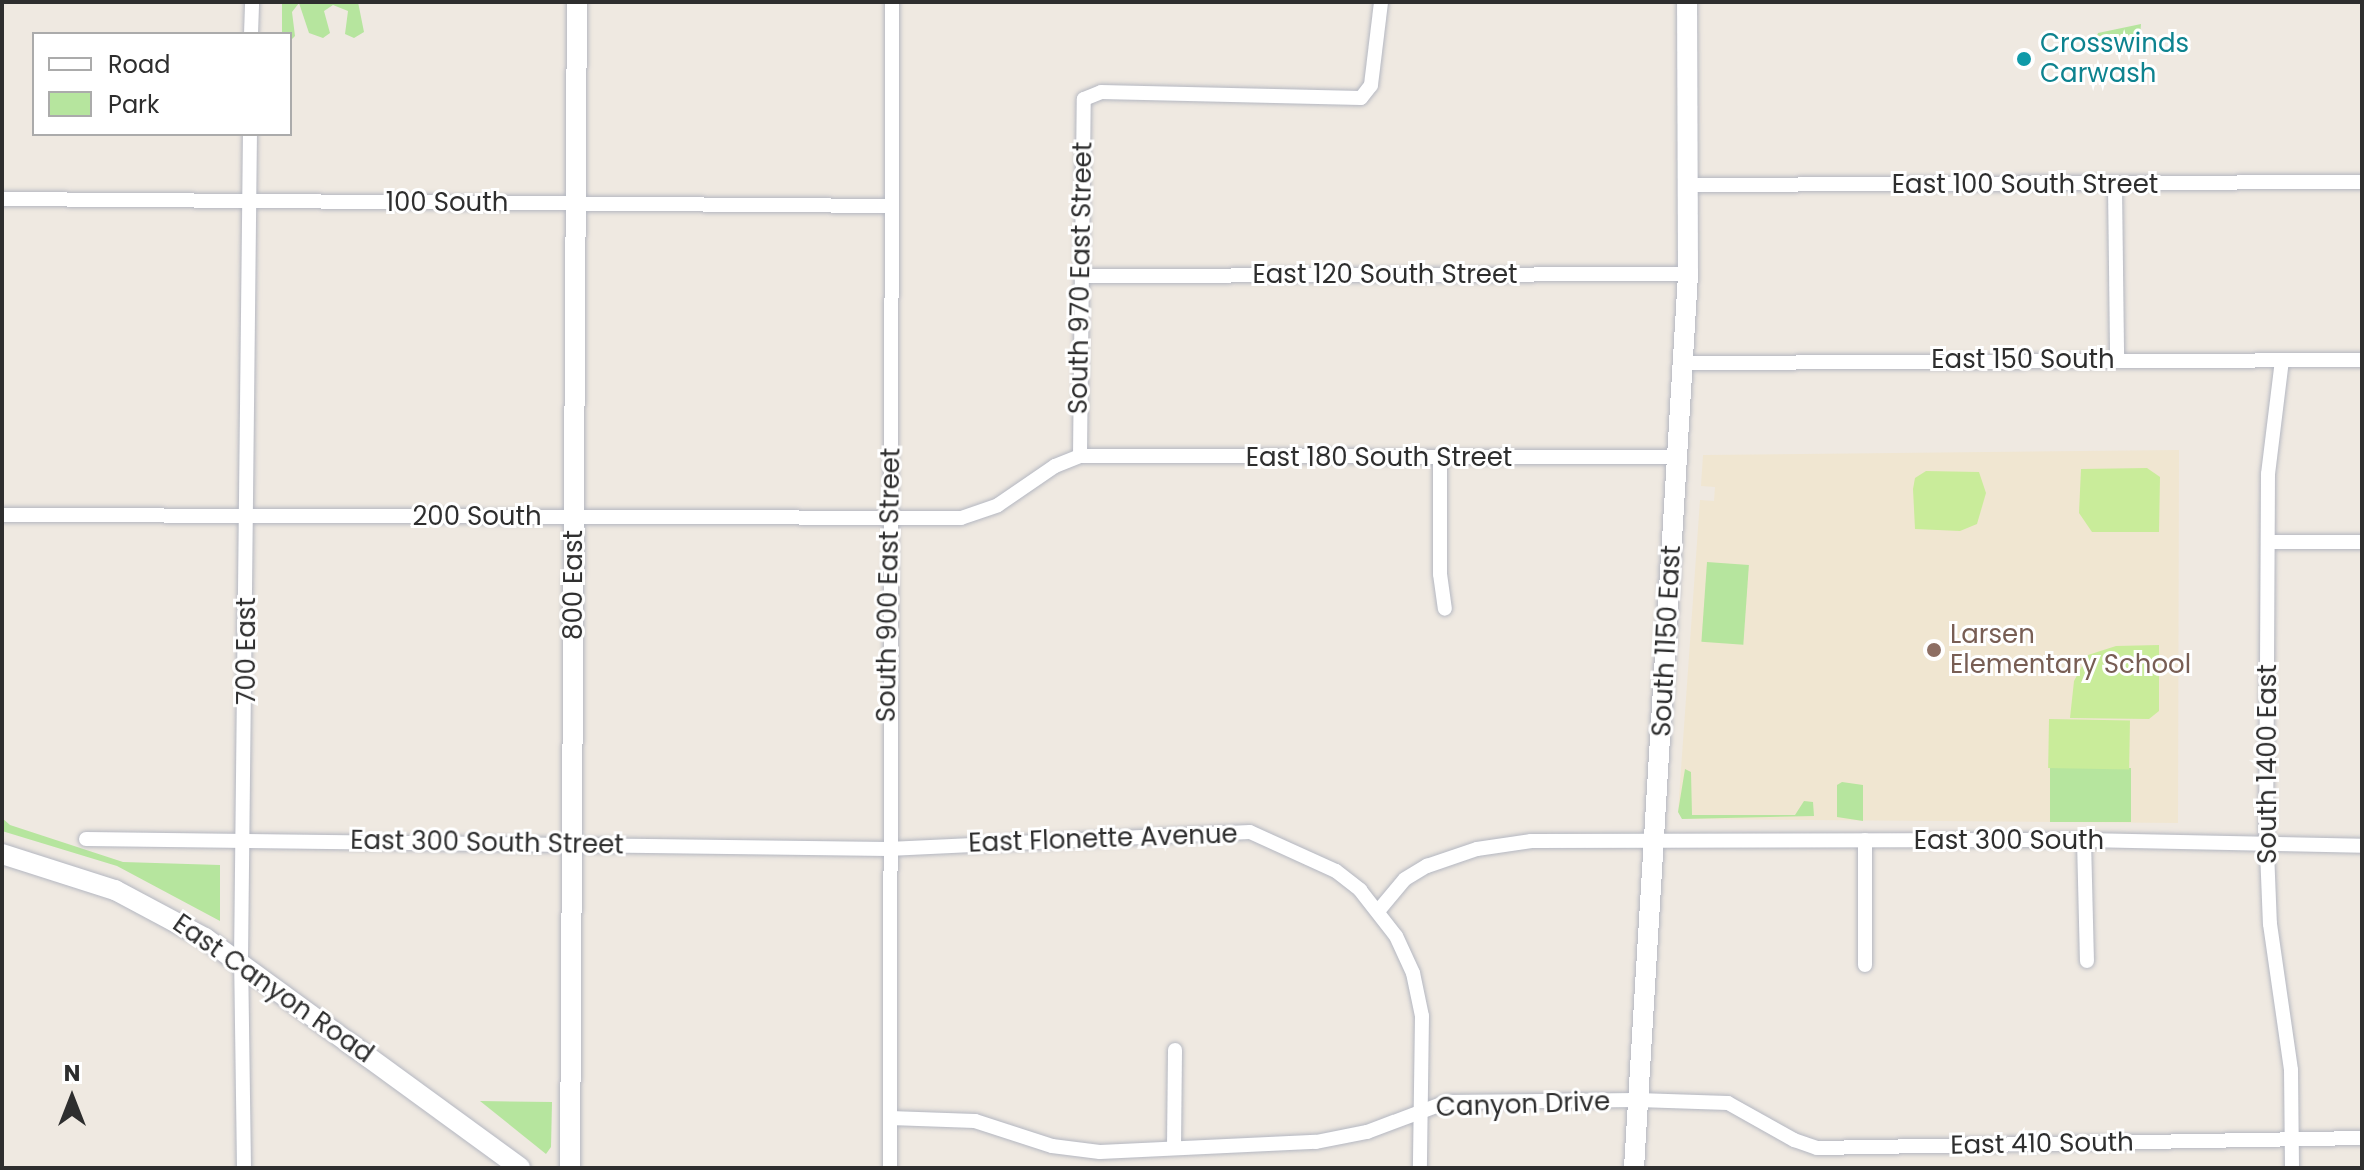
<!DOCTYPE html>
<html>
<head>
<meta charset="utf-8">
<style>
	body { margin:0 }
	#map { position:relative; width:2364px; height:1170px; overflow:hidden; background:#efe9e1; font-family:Poppins,sans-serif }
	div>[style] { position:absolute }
	.education>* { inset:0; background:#f0e6d1 }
	.green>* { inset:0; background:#b6e59e; transform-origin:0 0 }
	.pitch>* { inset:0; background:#c9ec9a; transform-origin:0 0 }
	.roads { filter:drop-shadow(0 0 2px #b4b7c1) drop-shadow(0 0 2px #b4b7c1) }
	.street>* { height:14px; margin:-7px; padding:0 7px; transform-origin:7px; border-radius:7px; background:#fff }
	.secondary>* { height:20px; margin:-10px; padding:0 10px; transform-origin:10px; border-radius:10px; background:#fff }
	.dots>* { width:22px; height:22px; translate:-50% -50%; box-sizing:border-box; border:4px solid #fff; border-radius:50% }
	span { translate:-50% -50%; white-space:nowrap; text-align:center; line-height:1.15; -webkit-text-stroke:6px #fff; paint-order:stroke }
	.culture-label { font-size:26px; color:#0d838f }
	.left { translate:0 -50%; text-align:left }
	.street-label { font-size:26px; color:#2e2e2e }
	.education-label { font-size:26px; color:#785e54 }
	.frame { position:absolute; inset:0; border:4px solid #2e2e2e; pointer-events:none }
	.legend { position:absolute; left:32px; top:32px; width:260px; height:104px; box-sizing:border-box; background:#fff; border:2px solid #ababab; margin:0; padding:10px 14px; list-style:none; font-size:24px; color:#2e2e2e }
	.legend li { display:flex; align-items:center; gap:16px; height:40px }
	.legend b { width:40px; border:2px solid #ababab }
	.north { position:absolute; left:32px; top:1058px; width:80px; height:80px; -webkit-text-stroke:6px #fff; paint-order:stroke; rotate:0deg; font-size:22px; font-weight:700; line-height:32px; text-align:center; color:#2e2e2e }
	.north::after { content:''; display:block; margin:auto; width:28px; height:36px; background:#2e2e2e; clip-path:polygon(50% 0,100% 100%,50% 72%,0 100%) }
</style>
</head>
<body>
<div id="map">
	<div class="education">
		<div style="clip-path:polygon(2179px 450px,2178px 823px,1682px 819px,1678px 812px,1700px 500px,1714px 501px,1715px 487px,1701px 486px,1703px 455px)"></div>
	</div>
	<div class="green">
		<div style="clip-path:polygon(282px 2px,358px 2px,364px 32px,354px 38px,345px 34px,348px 11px,333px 5px,324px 11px,330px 33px,323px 38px,309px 33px,299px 3px,292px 12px,295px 36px,290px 41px,290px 34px,282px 34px)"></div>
		<div style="clip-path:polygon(2141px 24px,2140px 35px,2097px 36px,2098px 33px)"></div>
		<div style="left:1707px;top:562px;width:42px;height:80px;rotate:4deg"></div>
		<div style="left:2050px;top:768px;width:81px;height:54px"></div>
		<div style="clip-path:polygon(1685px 769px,1691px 772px,1692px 815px,1795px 815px,1804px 801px,1813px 802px,1814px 816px,1682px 819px,1678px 812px)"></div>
		<div style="clip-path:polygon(1842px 782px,1863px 785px,1863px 821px,1837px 817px,1837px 785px)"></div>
		<div style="clip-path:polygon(2px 818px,10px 825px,123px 862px,220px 865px,220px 921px,117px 866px,2px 831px)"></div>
		<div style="clip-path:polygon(480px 1101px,552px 1102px,551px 1147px,546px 1154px)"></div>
	</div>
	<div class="pitch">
		<div style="clip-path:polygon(2147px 468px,2160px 477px,2159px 532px,2092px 532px,2079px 513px,2081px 469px)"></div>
		<div style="clip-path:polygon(1926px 471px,1979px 472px,1986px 493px,1977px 524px,1960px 531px,1915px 529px,1913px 489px,1915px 478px)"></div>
		<div style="clip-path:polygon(2159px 645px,2159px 711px,2149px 719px,2070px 718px,2074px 681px,2088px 655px,2116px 646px)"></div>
		<div style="left:2049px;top:719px;width:81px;height:49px;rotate:1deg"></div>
	</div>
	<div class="roads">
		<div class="street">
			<div style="left:251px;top:34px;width:32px;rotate:-88deg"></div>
			<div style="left:1688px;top:185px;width:674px;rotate:-0.26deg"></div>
			<div style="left:2115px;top:186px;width:173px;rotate:89.3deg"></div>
			<div style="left:2px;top:199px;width:890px;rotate:0.45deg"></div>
			<div style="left:1082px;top:276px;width:606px;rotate:-0.19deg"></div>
			<div style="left:2282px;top:360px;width:115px;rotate:97deg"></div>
			<div style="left:2268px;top:474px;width:352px;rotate:90.3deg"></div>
			<div style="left:2266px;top:826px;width:98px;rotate:87.7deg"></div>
			<div style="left:2270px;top:924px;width:148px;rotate:81.8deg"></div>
			<div style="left:2291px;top:1070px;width:98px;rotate:89.4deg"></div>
			<div style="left:1684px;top:363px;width:678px;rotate:-0.25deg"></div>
			<div style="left:1080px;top:456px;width:357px;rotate:-89.4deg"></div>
			<div style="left:1084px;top:99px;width:18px;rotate:-22deg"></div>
			<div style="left:1101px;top:92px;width:260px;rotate:1.3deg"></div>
			<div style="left:1361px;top:98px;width:16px;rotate:-52deg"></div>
			<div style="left:1371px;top:85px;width:84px;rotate:-83.1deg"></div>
			<div style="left:1440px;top:457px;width:117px;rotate:90deg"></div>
			<div style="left:1440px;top:574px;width:35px;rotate:82deg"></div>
			<div style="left:2px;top:515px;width:959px;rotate:0.18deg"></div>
			<div style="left:961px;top:518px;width:39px;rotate:-19deg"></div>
			<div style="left:998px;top:505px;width:69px;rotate:-34.4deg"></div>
			<div style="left:1055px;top:466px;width:27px;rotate:-22deg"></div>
			<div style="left:1080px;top:456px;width:597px;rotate:0.1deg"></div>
			<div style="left:2268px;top:542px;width:94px"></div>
			<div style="left:86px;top:839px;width:802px;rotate:0.71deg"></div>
			<div style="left:888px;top:849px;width:362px;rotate:-2.7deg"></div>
			<div style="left:1250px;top:832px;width:94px;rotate:24.4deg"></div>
			<div style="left:1336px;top:871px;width:31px;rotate:38deg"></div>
			<div style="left:1360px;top:890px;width:58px;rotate:52deg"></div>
			<div style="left:1396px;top:936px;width:41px;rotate:65.3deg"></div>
			<div style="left:1413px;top:973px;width:44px;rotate:78.2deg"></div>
			<div style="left:1422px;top:1016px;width:152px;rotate:90.8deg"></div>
			<div style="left:1865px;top:840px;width:125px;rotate:90deg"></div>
			<div style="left:2084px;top:840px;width:121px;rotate:88.6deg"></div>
			<div style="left:1379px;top:910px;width:40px;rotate:-50deg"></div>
			<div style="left:1405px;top:879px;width:26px;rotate:-31deg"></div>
			<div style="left:1427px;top:866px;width:53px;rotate:-18.8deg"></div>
			<div style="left:1477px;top:849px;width:55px;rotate:-8.4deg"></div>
			<div style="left:1531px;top:841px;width:553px;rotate:-0.1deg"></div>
			<div style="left:2084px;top:840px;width:278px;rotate:1.2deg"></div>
			<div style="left:890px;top:1118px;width:85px;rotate:2deg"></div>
			<div style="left:975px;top:1121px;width:81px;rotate:18deg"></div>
			<div style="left:1052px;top:1146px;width:48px;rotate:7.1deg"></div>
			<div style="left:1100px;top:1152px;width:216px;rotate:-2.7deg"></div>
			<div style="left:1316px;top:1142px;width:52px;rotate:-11.1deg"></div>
			<div style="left:1367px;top:1132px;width:85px;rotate:-20.6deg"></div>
			<div style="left:1447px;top:1102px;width:191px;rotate:-0.6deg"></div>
			<div style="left:1638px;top:1100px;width:90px;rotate:1.9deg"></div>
			<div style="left:1728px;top:1103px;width:76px;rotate:29.3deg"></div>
			<div style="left:1794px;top:1140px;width:24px;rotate:19deg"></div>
			<div style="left:1817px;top:1148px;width:545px;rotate:-1.05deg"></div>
			<div style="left:1174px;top:1147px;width:97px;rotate:-89.4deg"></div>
			<div style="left:244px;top:1168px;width:207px;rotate:-90.8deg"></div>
			<div style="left:241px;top:961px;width:827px;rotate:-89.38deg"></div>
			<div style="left:890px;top:1168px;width:1166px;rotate:-89.9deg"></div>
		</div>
		<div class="secondary">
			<div style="left:2px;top:854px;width:119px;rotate:17.7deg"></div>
			<div style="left:115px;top:890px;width:102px;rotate:28.1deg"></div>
			<div style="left:205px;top:938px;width:390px;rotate:36.1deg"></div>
			<div style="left:570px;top:1168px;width:1166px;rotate:-89.66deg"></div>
			<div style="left:1634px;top:1168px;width:896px;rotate:-86.54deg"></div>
			<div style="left:1688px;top:274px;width:272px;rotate:-90.2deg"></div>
		</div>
	</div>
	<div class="dots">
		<div style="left:2024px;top:59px;background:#0f9aa8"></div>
		<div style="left:1934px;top:650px;background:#8d6e63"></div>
	</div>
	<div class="culture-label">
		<span class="left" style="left:2040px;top:59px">Crosswinds<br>Carwash</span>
	</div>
	<div class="street-label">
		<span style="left:2025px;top:185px">East 100 South Street</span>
		<span style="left:447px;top:203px">100 South</span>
		<span style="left:1385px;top:275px">East 120 South Street</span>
		<span style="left:1081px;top:278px;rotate:-89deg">South 970 East Street</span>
		<span style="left:2023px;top:360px">East 150 South</span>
		<span style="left:1379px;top:458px">East 180 South Street</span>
		<span style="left:477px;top:517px">200 South</span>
		<span style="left:574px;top:585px;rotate:-90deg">800 East</span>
		<span style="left:889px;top:585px;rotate:-89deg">South 900 East Street</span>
		<span style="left:1667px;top:641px;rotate:-87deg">South 1150 East</span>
		<span style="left:247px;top:651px;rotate:-90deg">700 East</span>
		<span style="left:2268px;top:764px;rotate:-90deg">South 1400 East</span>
		<span style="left:1103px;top:839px;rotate:-2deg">East Flonette Avenue</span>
		<span style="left:2009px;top:841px">East 300 South</span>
		<span style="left:487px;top:843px;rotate:1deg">East 300 South Street</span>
		<span style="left:273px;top:989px;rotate:35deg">East Canyon Road</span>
		<span style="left:1523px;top:1105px;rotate:-2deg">Canyon Drive</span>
		<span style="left:2042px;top:1144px;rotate:-1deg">East 410 South</span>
	</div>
	<div class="education-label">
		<span class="left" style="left:1950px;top:650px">Larsen<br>Elementary School</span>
	</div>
	<div class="frame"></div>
	<ul class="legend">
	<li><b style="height:10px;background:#fff"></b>Road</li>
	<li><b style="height:22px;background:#b6e59e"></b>Park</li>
	</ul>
	<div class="north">N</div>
</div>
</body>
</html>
